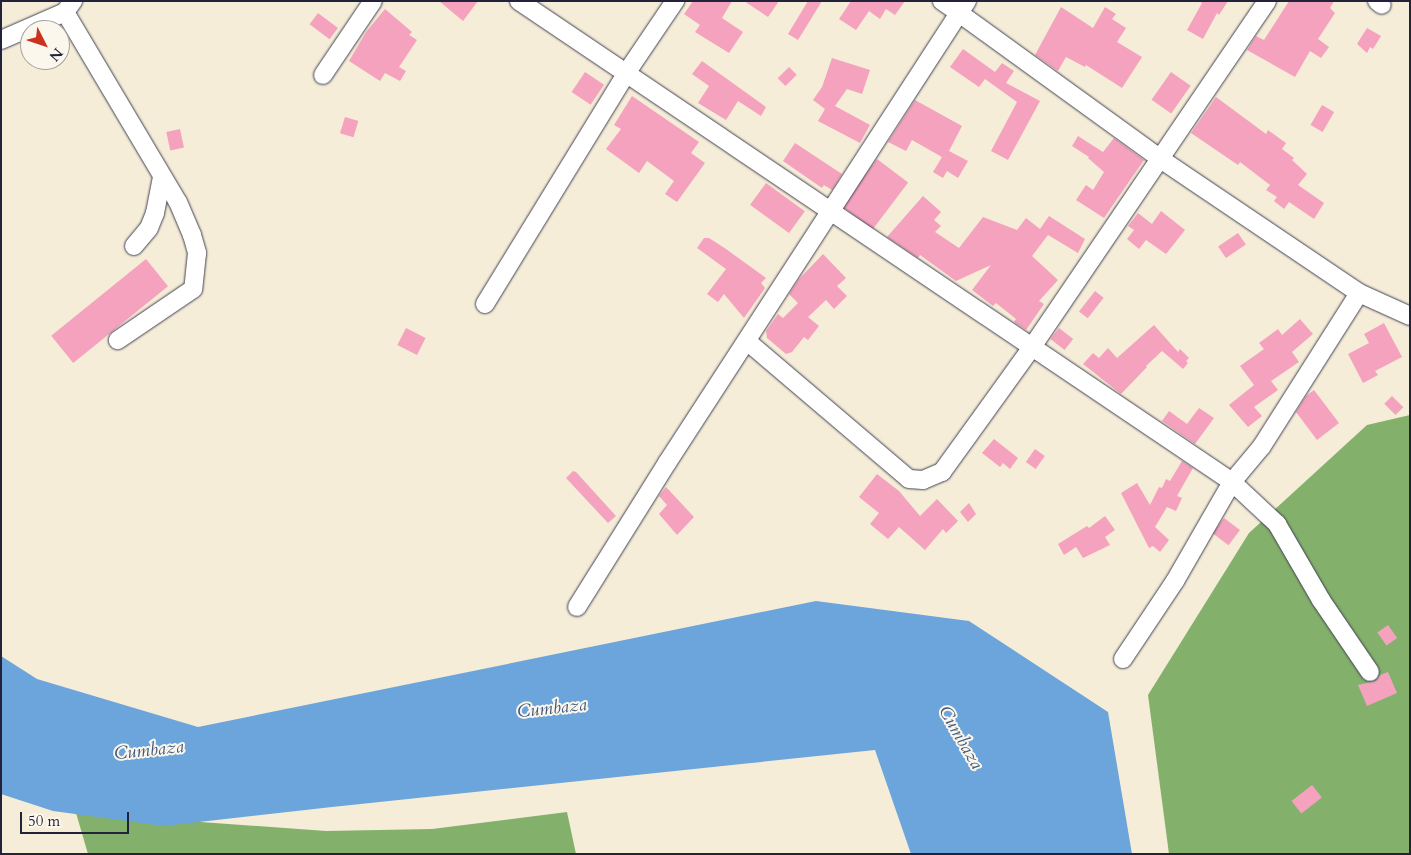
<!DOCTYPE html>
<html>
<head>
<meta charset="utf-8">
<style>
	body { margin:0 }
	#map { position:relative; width:1411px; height:855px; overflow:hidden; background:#f5edd8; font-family:Cardo,serif }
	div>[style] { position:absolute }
	.forest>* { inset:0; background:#83b16b }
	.water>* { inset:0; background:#6ba5db }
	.building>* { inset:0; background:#f5a2be; transform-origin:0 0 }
	.roads { filter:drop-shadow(0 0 1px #424053) drop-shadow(0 0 1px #424053) }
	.minor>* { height:18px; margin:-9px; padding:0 9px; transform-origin:9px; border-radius:9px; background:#fff }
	span { translate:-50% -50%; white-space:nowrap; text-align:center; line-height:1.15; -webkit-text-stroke:4px #fbf7ec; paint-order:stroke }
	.water-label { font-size:18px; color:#3f567b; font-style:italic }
	.frame { position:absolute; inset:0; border:2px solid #22223b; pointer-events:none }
	.north { position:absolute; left:20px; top:20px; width:50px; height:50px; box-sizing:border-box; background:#fbf7ec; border:1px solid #a4a2a5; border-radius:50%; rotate:131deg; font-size:14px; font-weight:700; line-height:20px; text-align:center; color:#22223b }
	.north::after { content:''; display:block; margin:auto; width:18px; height:22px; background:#c8321e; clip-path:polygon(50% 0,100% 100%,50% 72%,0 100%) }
	.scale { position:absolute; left:20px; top:812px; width:109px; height:22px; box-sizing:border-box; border:2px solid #22223b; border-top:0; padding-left:6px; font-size:15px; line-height:18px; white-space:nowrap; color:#22223b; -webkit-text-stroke:4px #fbf7ec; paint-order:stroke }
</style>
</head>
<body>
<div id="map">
	<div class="forest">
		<div style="clip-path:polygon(1410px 415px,1410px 854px,1169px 854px,1148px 695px,1249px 533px,1367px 425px)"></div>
		<div style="clip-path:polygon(567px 812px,576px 854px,88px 854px,76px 813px,326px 831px,432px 829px)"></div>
	</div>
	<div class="water">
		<div style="clip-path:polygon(816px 601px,969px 621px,1108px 712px,1132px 854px,911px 854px,875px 750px,332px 807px,164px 826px,53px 811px,1px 794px,1px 656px,37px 679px,198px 727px)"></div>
	</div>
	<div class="building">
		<div style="clip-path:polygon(439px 1px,478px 1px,463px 21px)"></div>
		<div style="clip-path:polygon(693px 1px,732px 1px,722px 18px,743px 32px,729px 53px,695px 32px,700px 25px,684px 14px)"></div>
		<div style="clip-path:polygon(744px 1px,779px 1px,768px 17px)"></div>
		<div style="clip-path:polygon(808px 1px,822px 1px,798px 40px,788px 34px)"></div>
		<div style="clip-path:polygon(851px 1px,905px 1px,895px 15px,886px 9px,880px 19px,869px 11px,856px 30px,839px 19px)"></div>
		<div style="clip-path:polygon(1199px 1px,1228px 1px,1219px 15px,1217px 13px,1203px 39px,1187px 30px,1202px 3px)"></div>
		<div style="clip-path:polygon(1289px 1px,1334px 1px,1330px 8px,1335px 13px,1318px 39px,1329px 47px,1321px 58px,1310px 51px,1295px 77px,1247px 50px,1256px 36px,1264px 40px)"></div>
		<div style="clip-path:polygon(1061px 7px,1093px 28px,1105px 7px,1116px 14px,1112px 19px,1126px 28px,1117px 42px,1142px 57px,1122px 88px,1086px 65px,1085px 67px,1066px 57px,1058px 71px,1035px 55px)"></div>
		<div style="clip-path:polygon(385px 9px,412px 32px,409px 35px,417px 40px,399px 67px,406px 71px,400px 81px,385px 73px,380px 81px,349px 61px,366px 32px)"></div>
		<div style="left:318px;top:13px;width:25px;height:14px;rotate:37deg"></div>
		<div style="clip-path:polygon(1367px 28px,1381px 36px,1373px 49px,1370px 47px,1367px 53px,1357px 44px)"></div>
		<div style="clip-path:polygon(963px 49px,995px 72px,1002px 63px,1014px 71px,1006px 83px,1040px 101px,1008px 160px,991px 151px,1017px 102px,985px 79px,979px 87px,950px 67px)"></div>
		<div style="clip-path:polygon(832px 58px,870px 70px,862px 94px,847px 89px,835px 106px,870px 125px,860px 143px,818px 121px,825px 109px,813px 100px,822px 87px)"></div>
		<div style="clip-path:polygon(702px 61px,766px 107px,761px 116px,738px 101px,726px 120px,698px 103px,709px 86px,692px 74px)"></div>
		<div style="left:789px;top:67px;width:11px;height:16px;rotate:45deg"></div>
		<div style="left:585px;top:72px;width:23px;height:24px;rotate:34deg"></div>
		<div style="left:1171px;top:72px;width:24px;height:34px;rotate:35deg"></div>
		<div style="clip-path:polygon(632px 96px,699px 142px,691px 153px,705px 163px,677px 202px,665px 194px,674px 181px,647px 161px,639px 173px,606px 149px,621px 129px,614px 125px)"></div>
		<div style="clip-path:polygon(1216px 97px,1266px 134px,1268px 130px,1286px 143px,1282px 149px,1294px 158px,1292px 160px,1307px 174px,1298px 185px,1324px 203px,1314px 219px,1289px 202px,1284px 209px,1274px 201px,1277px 197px,1266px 190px,1270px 185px,1240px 162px,1238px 165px,1191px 133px)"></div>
		<div style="clip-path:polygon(915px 100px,962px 126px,949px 151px,968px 161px,958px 178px,947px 171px,943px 178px,933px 172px,942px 157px,912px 140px,906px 151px,888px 142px)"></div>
		<div style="left:1322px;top:105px;width:14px;height:23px;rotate:30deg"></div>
		<div style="left:345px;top:117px;width:14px;height:17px;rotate:17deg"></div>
		<div style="left:180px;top:129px;width:19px;height:14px;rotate:78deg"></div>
		<div style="clip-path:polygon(1078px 136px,1103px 152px,1114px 138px,1144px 160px,1104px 218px,1076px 200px,1086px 185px,1093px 190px,1104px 172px,1088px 158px,1089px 157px,1072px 146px)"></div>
		<div style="clip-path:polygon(795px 143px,842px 174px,832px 190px,824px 185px,822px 188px,783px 161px)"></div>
		<div style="left:877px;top:159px;width:39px;height:59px;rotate:37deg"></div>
		<div style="left:766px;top:183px;width:48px;height:27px;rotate:36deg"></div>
		<div style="clip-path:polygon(923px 196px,941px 212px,934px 220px,941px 226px,935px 232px,959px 248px,983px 217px,1017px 230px,1026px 218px,1040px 229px,1049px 216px,1085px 239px,1078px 253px,1048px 235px,1032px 256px,1058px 280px,1039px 301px,1044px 304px,1026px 330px,1014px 322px,1016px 319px,996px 303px,993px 306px,972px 290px,991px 265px,956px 281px,920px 255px,918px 258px,887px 237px)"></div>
		<div style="clip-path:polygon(1161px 211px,1185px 230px,1166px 254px,1146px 240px,1139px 249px,1127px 239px,1134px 230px,1128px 226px,1138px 213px,1152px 224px)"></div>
		<div style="left:1238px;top:233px;width:14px;height:24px;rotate:56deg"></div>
		<div style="clip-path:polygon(704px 238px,709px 238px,726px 249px,766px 278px,761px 283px,765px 288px,744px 318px,724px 294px,718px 302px,707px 294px,726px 269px,697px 248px)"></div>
		<div style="clip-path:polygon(823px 254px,846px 278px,837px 286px,847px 296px,834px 309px,826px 300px,808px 317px,819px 326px,808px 340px,804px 337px,792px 352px,786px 354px,767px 338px,766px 331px,778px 314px,783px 318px,798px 303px,789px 294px,799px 279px)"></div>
		<div style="left:146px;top:259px;width:35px;height:122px;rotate:51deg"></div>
		<div style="left:1095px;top:291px;width:11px;height:26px;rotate:38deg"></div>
		<div style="clip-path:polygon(1300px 319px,1313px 334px,1292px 352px,1299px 362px,1271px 381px,1278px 390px,1254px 407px,1262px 416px,1248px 427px,1229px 405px,1254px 385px,1240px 366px,1264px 349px,1259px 343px,1278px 329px,1282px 335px)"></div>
		<div style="clip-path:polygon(1384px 323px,1402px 357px,1375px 371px,1378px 375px,1363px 383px,1348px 354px,1369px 343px,1364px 334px)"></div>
		<div style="clip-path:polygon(1154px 325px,1178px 352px,1180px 349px,1189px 358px,1186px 361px,1188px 363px,1183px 369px,1162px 351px,1146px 366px,1147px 367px,1121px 394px,1083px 364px,1093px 353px,1099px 358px,1108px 348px,1117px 358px)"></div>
		<div style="left:406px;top:328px;width:22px;height:19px;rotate:27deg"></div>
		<div style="left:1059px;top:328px;width:18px;height:14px;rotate:38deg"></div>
		<div style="clip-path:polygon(1314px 390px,1339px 423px,1317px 440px,1296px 412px,1306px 396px)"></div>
		<div style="left:1392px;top:396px;width:16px;height:11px;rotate:45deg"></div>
		<div style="clip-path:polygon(1199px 408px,1214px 418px,1195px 444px,1162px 421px,1169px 411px,1187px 424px)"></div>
		<div style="clip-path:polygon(994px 439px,1018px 458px,1010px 469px,1003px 463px,1000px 467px,982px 453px)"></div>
		<div style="left:1035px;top:449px;width:12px;height:16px;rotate:35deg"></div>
		<div style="clip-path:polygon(1182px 461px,1193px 468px,1177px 496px,1182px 498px,1176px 511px,1167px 507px,1155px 527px,1169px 540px,1160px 552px,1153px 546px,1149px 548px,1121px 493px,1137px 483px,1150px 505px,1159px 487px,1162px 488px,1166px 479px,1170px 481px)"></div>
		<div style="clip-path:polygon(573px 471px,576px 472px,616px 516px,608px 523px,566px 478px)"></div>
		<div style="clip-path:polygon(877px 474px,899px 491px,920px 516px,937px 499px,958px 521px,946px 533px,943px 529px,925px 550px,899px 527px,888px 539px,870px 524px,879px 513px,859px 497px)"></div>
		<div style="clip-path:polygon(666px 487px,694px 517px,677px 535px,659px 514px,667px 505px,659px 496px)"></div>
		<div style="clip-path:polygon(969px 503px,976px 514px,968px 522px,960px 512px)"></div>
		<div style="clip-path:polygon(1105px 516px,1115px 530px,1105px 537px,1110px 545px,1083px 558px,1076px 547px,1064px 555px,1058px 544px,1087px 526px,1089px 528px)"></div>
		<div style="left:1224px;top:518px;width:20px;height:19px;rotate:37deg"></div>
		<div style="left:1388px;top:625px;width:16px;height:13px;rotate:55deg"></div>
		<div style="clip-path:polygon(1388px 672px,1397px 693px,1367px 706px,1358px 685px,1376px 681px,1380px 675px)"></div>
		<div style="left:1312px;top:785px;width:16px;height:26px;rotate:52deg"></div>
	</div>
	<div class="roads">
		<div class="minor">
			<div style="left:519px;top:1px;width:860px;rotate:34deg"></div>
			<div style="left:1232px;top:482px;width:62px;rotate:43deg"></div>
			<div style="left:1277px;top:524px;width:88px;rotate:59.9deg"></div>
			<div style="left:1321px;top:600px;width:87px;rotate:55.8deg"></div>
			<div style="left:967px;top:1px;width:14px;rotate:124deg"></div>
			<div style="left:959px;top:13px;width:247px;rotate:35.9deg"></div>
			<div style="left:1159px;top:158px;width:241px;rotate:34deg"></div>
			<div style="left:1359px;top:293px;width:56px;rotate:24.3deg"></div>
			<div style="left:1377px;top:1px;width:6px;rotate:39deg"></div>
			<div style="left:65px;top:12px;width:221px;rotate:59.3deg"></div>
			<div style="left:178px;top:202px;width:36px;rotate:67deg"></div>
			<div style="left:192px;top:235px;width:19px;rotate:74deg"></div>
			<div style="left:197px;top:253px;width:36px;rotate:96deg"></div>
			<div style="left:193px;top:289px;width:91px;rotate:145.8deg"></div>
			<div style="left:1px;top:40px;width:70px;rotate:-23.6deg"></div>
			<div style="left:65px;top:12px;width:14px;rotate:-54deg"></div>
			<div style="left:323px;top:75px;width:89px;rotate:-56deg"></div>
			<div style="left:134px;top:246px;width:23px;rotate:-50deg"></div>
			<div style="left:149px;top:228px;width:16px;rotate:-68deg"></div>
			<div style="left:155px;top:213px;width:36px;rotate:-79deg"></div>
			<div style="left:485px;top:304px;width:272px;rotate:-58.5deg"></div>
			<div style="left:627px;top:72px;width:86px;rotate:-55.9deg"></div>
			<div style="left:748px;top:342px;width:211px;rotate:40.4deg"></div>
			<div style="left:909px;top:479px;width:14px;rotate:4deg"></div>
			<div style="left:923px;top:480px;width:21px;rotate:-23deg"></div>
			<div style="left:942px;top:472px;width:154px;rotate:-54.2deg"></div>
			<div style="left:1032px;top:347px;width:418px;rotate:-55.8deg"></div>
			<div style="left:577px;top:607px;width:170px;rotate:-58deg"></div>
			<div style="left:667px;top:463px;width:536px;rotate:-57.02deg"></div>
			<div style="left:959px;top:13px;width:21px;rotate:-145deg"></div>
			<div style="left:1123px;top:659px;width:94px;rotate:-56.3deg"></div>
			<div style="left:1175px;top:581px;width:114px;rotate:-60.1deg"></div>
			<div style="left:1232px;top:482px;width:47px;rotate:-50.2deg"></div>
			<div style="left:1262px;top:446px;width:181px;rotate:-57.6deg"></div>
		</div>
	</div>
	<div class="water-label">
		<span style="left:552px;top:709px;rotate:-6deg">Cumbaza</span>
		<span style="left:960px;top:738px;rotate:60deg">Cumbaza</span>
		<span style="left:149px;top:751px;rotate:-6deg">Cumbaza</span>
	</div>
	<div class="frame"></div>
	<div class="north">N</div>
	<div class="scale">50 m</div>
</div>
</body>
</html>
